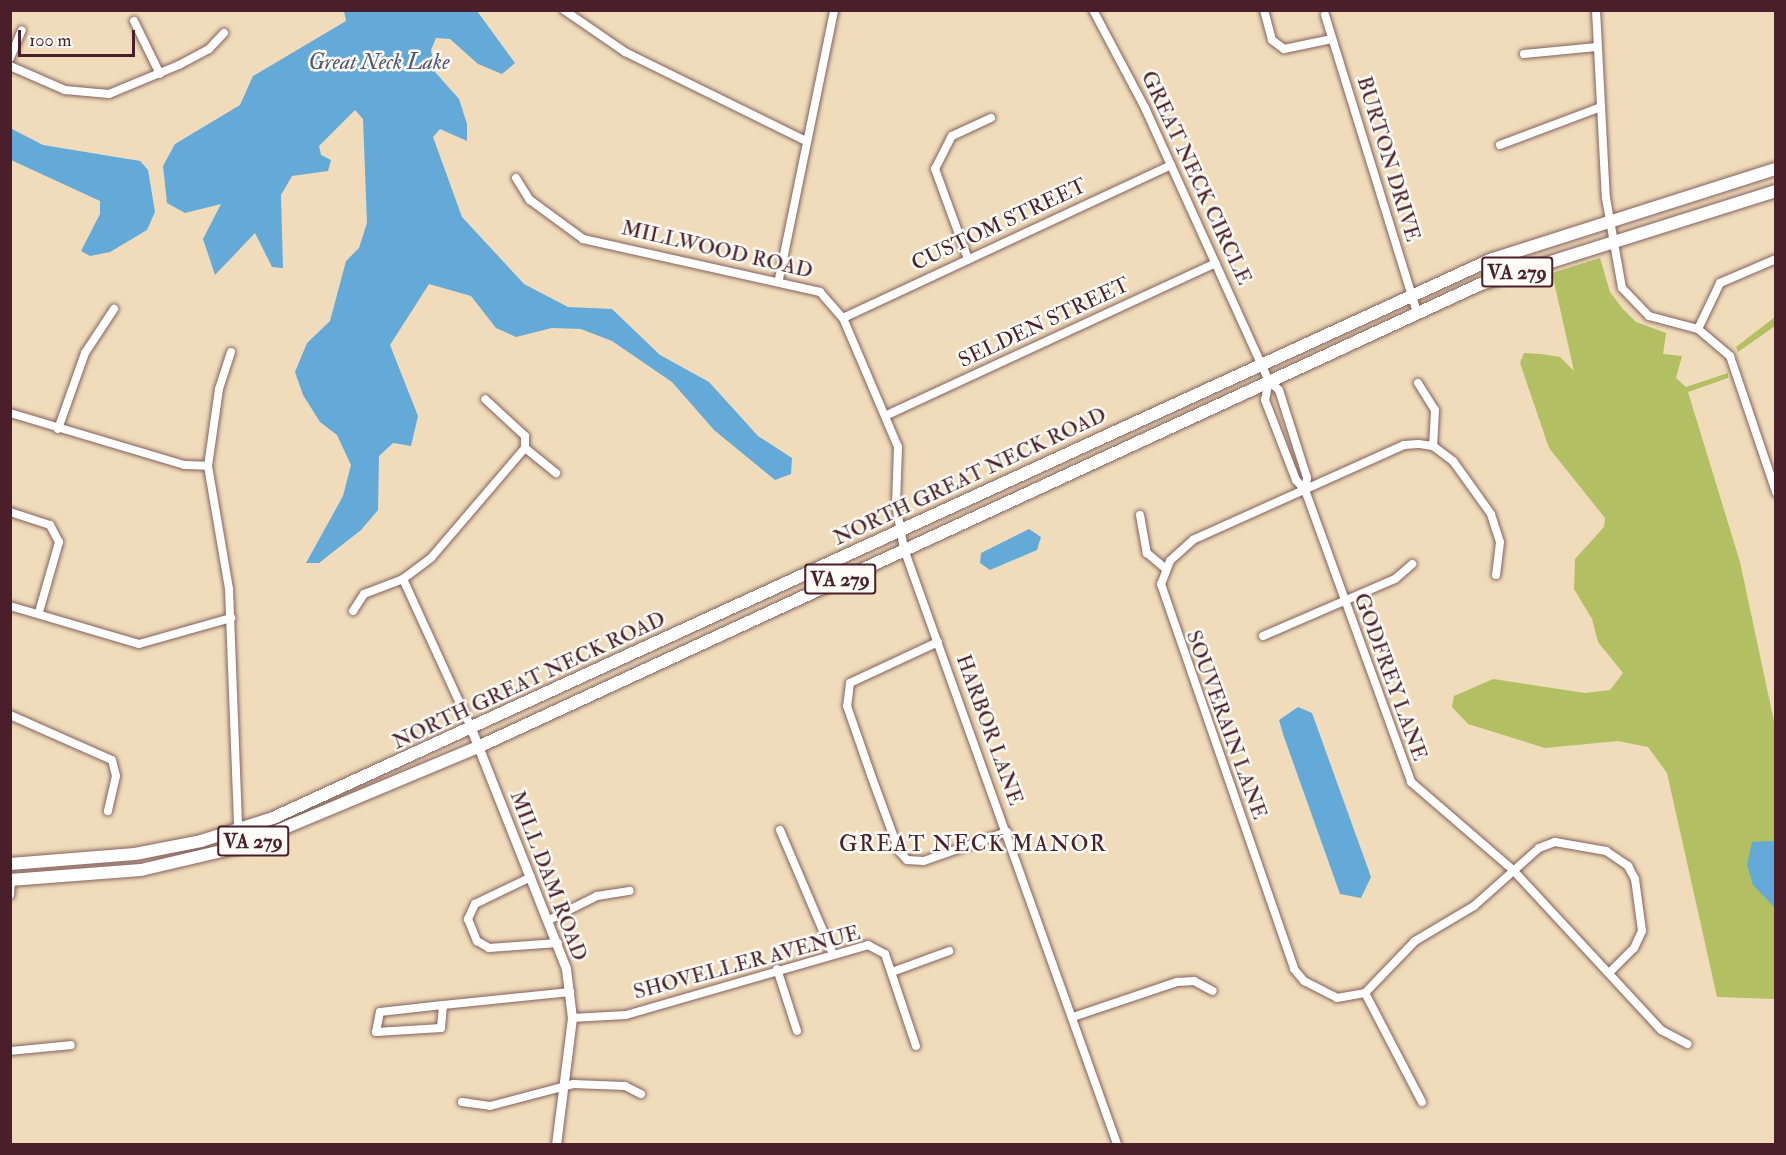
<!DOCTYPE html>
<html>
<head>
<meta charset="utf-8">
<style>
	body { margin:0 }
	#map { position:relative; width:1786px; height:1155px; overflow:hidden; background:#f0dcba; font-family:"IM FELL Double Pica",serif }
	div>[style] { position:absolute }
	.green>* { inset:0; background:#b2bf62 }
	.water>* { inset:0; background:#63aad9 }
	.roads { filter:drop-shadow(0 0 2px #84615d) drop-shadow(0 0 2px #84615d) }
	.minor>* { height:8px; margin:-4px; padding:0 4px; transform-origin:4px; border-radius:4px; background:#fff }
	.tertiary>* { height:9px; margin:-4.5px; padding:0 4.5px; transform-origin:4.5px; border-radius:4.5px; background:#fff }
	.primary>* { height:12px; margin:-6px; padding:0 6px; transform-origin:6px; border-radius:6px; background:#fff }
	span { translate:-50% -50%; white-space:nowrap; text-align:center; line-height:1.15; -webkit-text-stroke:5px #fdfcf7; paint-order:stroke }
	.shield-label span { padding:2px 4px; background:#fdfcf7; border:2px solid; border-radius:4px; -webkit-text-stroke-width:0 }
	.shield-label { font-size:20px; color:#4a1f2b; font-weight:700 }
	.street-label { font-size:21px; color:#4a1f2b }
	.water-label { font-size:22px; color:#545771; font-style:italic }
	.neighbourhood-label { font-size:22px; color:#4a1f2b; letter-spacing:1.5px }
	.frame { position:absolute; inset:0; border:12px solid #4a1f2b; pointer-events:none }
	.scale { position:absolute; left:18px; top:30px; width:117px; height:27px; box-sizing:border-box; border:3px solid #4a1f2b; border-top:0; padding-left:8px; font-size:18px; line-height:21px; white-space:nowrap; color:#4a1f2b; -webkit-text-stroke:4px #fdfcf7; paint-order:stroke }
</style>
</head>
<body>
<div id="map">
	<div class="green">
		<div style="clip-path:polygon(1600px 258px,1610px 292px,1622px 308px,1636px 322px,1666px 333px,1663px 354px,1682px 356px,1676px 378px,1686px 387px,1728px 373px,1728px 378px,1688px 392px,1740px 562px,1775px 726px,1775px 999px,1717px 997px,1667px 773px,1648px 747px,1618px 741px,1545px 748px,1468px 724px,1452px 707px,1454px 696px,1493px 679px,1585px 693px,1610px 690px,1623px 673px,1598px 642px,1592px 619px,1574px 589px,1575px 559px,1604px 527px,1605px 518px,1549px 448px,1520px 363px,1524px 353px,1541px 354px,1560px 357px,1574px 371px,1552px 273px)"></div>
		<div style="clip-path:polygon(1775px 317px,1775px 326px,1738px 352px,1736px 347px)"></div>
	</div>
	<div class="water">
		<div style="clip-path:polygon(344px 11px,477px 11px,515px 63px,502px 74px,478px 64px,450px 39px,436px 38px,431px 50px,435px 72px,459px 99px,467px 124px,467px 141px,440px 129px,433px 137px,462px 217px,524px 284px,568px 307px,612px 309px,660px 355px,709px 382px,758px 436px,792px 458px,791px 474px,775px 480px,714px 430px,672px 382px,612px 341px,581px 329px,552px 328px,516px 337px,496px 328px,471px 296px,429px 284px,390px 345px,418px 416px,411px 446px,393px 443px,379px 456px,378px 510px,361px 530px,319px 563px,306px 563px,343px 496px,351px 465px,337px 435px,320px 422px,303px 395px,295px 372px,307px 343px,330px 321px,346px 261px,359px 248px,367px 223px,363px 119px,355px 110px,319px 146px,321px 155px,331px 160px,328px 171px,292px 176px,281px 195px,283px 268px,272px 267px,255px 233px,215px 275px,203px 239px,221px 204px,185px 213px,167px 203px,163px 166px,175px 144px,240px 105px,253px 76px,346px 21px)"></div>
		<div style="clip-path:polygon(10px 128px,43px 145px,140px 161px,148px 170px,155px 212px,147px 230px,110px 252px,90px 256px,81px 251px,100px 214px,100px 201px,11px 160px)"></div>
		<div style="clip-path:polygon(1029px 529px,1041px 537px,1037px 550px,990px 570px,980px 563px,981px 553px)"></div>
		<div style="clip-path:polygon(1298px 707px,1312px 713px,1371px 877px,1361px 898px,1340px 894px,1284px 737px,1279px 720px)"></div>
		<div style="clip-path:polygon(1773px 841px,1776px 844px,1775px 908px,1753px 885px,1747px 865px,1752px 842px)"></div>
	</div>
	<div class="roads">
		<div class="minor">
			<div style="left:564px;top:10px;width:74px;rotate:34.5deg"></div>
			<div style="left:625px;top:52px;width:202px;rotate:26.2deg"></div>
			<div style="left:1093px;top:10px;width:111px;rotate:62deg"></div>
			<div style="left:1145px;top:108px;width:300px;rotate:65.6deg"></div>
			<div style="left:1269px;top:381px;width:13px;rotate:42deg"></div>
			<div style="left:1279px;top:390px;width:92px;rotate:72.3deg"></div>
			<div style="left:1307px;top:478px;width:12px;rotate:99deg"></div>
			<div style="left:1264px;top:10px;width:31px;rotate:75deg"></div>
			<div style="left:1272px;top:40px;width:15px;rotate:37deg"></div>
			<div style="left:1284px;top:49px;width:49px;rotate:-11.8deg"></div>
			<div style="left:1596px;top:10px;width:188px;rotate:87deg"></div>
			<div style="left:1606px;top:198px;width:91px;rotate:79.9deg"></div>
			<div style="left:1622px;top:288px;width:39px;rotate:46deg"></div>
			<div style="left:1649px;top:316px;width:51px;rotate:14.9deg"></div>
			<div style="left:1698px;top:329px;width:42px;rotate:40.2deg"></div>
			<div style="left:1730px;top:356px;width:144px;rotate:71.3deg"></div>
			<div style="left:1325px;top:15px;width:312px;rotate:72.8deg"></div>
			<div style="left:134px;top:21px;width:59px;rotate:63.9deg"></div>
			<div style="left:1524px;top:54px;width:73px;rotate:-5.5deg"></div>
			<div style="left:10px;top:58px;width:30px;rotate:-67deg"></div>
			<div style="left:10px;top:66px;width:60px;rotate:23.6deg"></div>
			<div style="left:65px;top:90px;width:44px;rotate:5.2deg"></div>
			<div style="left:109px;top:94px;width:76px;rotate:-22.5deg"></div>
			<div style="left:179px;top:65px;width:34px;rotate:-28deg"></div>
			<div style="left:209px;top:49px;width:22px;rotate:-47deg"></div>
			<div style="left:1500px;top:145px;width:108px;rotate:-20.6deg"></div>
			<div style="left:516px;top:178px;width:26px;rotate:58deg"></div>
			<div style="left:530px;top:200px;width:66px;rotate:36.3deg"></div>
			<div style="left:583px;top:239px;width:243px;rotate:12.6deg"></div>
			<div style="left:820px;top:292px;width:35px;rotate:49deg"></div>
			<div style="left:843px;top:318px;width:140px;rotate:66.9deg"></div>
			<div style="left:898px;top:447px;width:58px;rotate:92deg"></div>
			<div style="left:896px;top:505px;width:45px;rotate:79.7deg"></div>
			<div style="left:904px;top:549px;width:632px;rotate:70.3deg"></div>
			<div style="left:968px;top:259px;width:96px;rotate:-110.1deg"></div>
			<div style="left:935px;top:169px;width:37px;rotate:-63deg"></div>
			<div style="left:952px;top:136px;width:43px;rotate:-24.8deg"></div>
			<div style="left:779px;top:279px;width:275px;rotate:-78.4deg"></div>
			<div style="left:843px;top:318px;width:362px;rotate:-25deg"></div>
			<div style="left:1698px;top:329px;width:51px;rotate:-64.4deg"></div>
			<div style="left:1720px;top:283px;width:61px;rotate:-23.2deg"></div>
			<div style="left:231px;top:352px;width:39px;rotate:108deg"></div>
			<div style="left:219px;top:389px;width:78px;rotate:98.1deg"></div>
			<div style="left:208px;top:466px;width:125px;rotate:80.3deg"></div>
			<div style="left:229px;top:589px;width:258px;rotate:87.8deg"></div>
			<div style="left:1269px;top:381px;width:19px;rotate:102deg"></div>
			<div style="left:1265px;top:400px;width:86px;rotate:68.8deg"></div>
			<div style="left:1296px;top:480px;width:13px;rotate:48deg"></div>
			<div style="left:1305px;top:490px;width:311px;rotate:70deg"></div>
			<div style="left:1411px;top:782px;width:135px;rotate:40.8deg"></div>
			<div style="left:1513px;top:870px;width:218px;rotate:47.2deg"></div>
			<div style="left:1661px;top:1030px;width:30px;rotate:28deg"></div>
			<div style="left:1418px;top:383px;width:32px;rotate:58deg"></div>
			<div style="left:1435px;top:410px;width:36px;rotate:93deg"></div>
			<div style="left:10px;top:413px;width:182px;rotate:16.6deg"></div>
			<div style="left:184px;top:465px;width:24px;rotate:2deg"></div>
			<div style="left:887px;top:415px;width:362px;rotate:-24.8deg"></div>
			<div style="left:58px;top:429px;width:81px;rotate:-70.4deg"></div>
			<div style="left:85px;top:353px;width:53px;rotate:-56.6deg"></div>
			<div style="left:525px;top:448px;width:40px;rotate:39deg"></div>
			<div style="left:10px;top:512px;width:42px;rotate:18deg"></div>
			<div style="left:50px;top:525px;width:19px;rotate:62deg"></div>
			<div style="left:59px;top:542px;width:73px;rotate:105.9deg"></div>
			<div style="left:1140px;top:515px;width:39px;rotate:80deg"></div>
			<div style="left:1147px;top:553px;width:25px;rotate:40deg"></div>
			<div style="left:1496px;top:575px;width:33px;rotate:-83deg"></div>
			<div style="left:1500px;top:542px;width:29px;rotate:-108deg"></div>
			<div style="left:1491px;top:514px;width:65px;rotate:-125.6deg"></div>
			<div style="left:1453px;top:461px;width:25px;rotate:-143deg"></div>
			<div style="left:1433px;top:446px;width:15px;rotate:-172deg"></div>
			<div style="left:1418px;top:444px;width:14px;rotate:176deg"></div>
			<div style="left:1404px;top:445px;width:231px;rotate:155.8deg"></div>
			<div style="left:1193px;top:540px;width:31px;rotate:138deg"></div>
			<div style="left:1170px;top:561px;width:25px;rotate:111deg"></div>
			<div style="left:1161px;top:584px;width:407px;rotate:70.9deg"></div>
			<div style="left:1294px;top:969px;width:16px;rotate:50deg"></div>
			<div style="left:1304px;top:981px;width:37px;rotate:27deg"></div>
			<div style="left:1337px;top:998px;width:28px;rotate:-10deg"></div>
			<div style="left:1365px;top:993px;width:72px;rotate:-46.1deg"></div>
			<div style="left:1415px;top:941px;width:69px;rotate:-30.7deg"></div>
			<div style="left:1474px;top:906px;width:87px;rotate:-41.7deg"></div>
			<div style="left:1539px;top:848px;width:17px;rotate:-21deg"></div>
			<div style="left:1555px;top:842px;width:52px;rotate:10deg"></div>
			<div style="left:1606px;top:851px;width:27px;rotate:34deg"></div>
			<div style="left:1628px;top:866px;width:15px;rotate:62deg"></div>
			<div style="left:1635px;top:879px;width:52px;rotate:82.3deg"></div>
			<div style="left:1642px;top:931px;width:19px;rotate:115deg"></div>
			<div style="left:1634px;top:948px;width:35px;rotate:135deg"></div>
			<div style="left:403px;top:579px;width:166px;rotate:65.4deg"></div>
			<div style="left:10px;top:606px;width:134px;rotate:16.4deg"></div>
			<div style="left:139px;top:644px;width:96px;rotate:-15.8deg"></div>
			<div style="left:353px;top:611px;width:20px;rotate:-57deg"></div>
			<div style="left:364px;top:594px;width:42px;rotate:-21deg"></div>
			<div style="left:403px;top:579px;width:35px;rotate:-37deg"></div>
			<div style="left:431px;top:558px;width:145px;rotate:-49.5deg"></div>
			<div style="left:525px;top:448px;width:12px;rotate:-90deg"></div>
			<div style="left:525px;top:436px;width:54px;rotate:-137.2deg"></div>
			<div style="left:1263px;top:636px;width:144px;rotate:-23.4deg"></div>
			<div style="left:1395px;top:579px;width:23px;rotate:-41deg"></div>
			<div style="left:938px;top:642px;width:97px;rotate:155deg"></div>
			<div style="left:850px;top:683px;width:23px;rotate:97deg"></div>
			<div style="left:847px;top:706px;width:73px;rotate:70.8deg"></div>
			<div style="left:871px;top:775px;width:81px;rotate:69.8deg"></div>
			<div style="left:899px;top:851px;width:12px;rotate:48deg"></div>
			<div style="left:907px;top:860px;width:17px;rotate:3deg"></div>
			<div style="left:924px;top:861px;width:88px;rotate:-19.3deg"></div>
			<div style="left:10px;top:715px;width:111px;rotate:23.8deg"></div>
			<div style="left:112px;top:760px;width:16px;rotate:76deg"></div>
			<div style="left:116px;top:776px;width:36px;rotate:103deg"></div>
			<div style="left:780px;top:830px;width:135px;rotate:66.9deg"></div>
			<div style="left:531px;top:877px;width:62px;rotate:154.3deg"></div>
			<div style="left:475px;top:904px;width:17px;rotate:115deg"></div>
			<div style="left:468px;top:919px;width:24px;rotate:68deg"></div>
			<div style="left:477px;top:941px;width:14px;rotate:30deg"></div>
			<div style="left:489px;top:948px;width:69px;rotate:-4.1deg"></div>
			<div style="left:10px;top:895px;width:15px;rotate:-86deg"></div>
			<div style="left:549px;top:920px;width:54px;rotate:-26.6deg"></div>
			<div style="left:597px;top:896px;width:33px;rotate:-9deg"></div>
			<div style="left:777px;top:969px;width:65px;rotate:72.1deg"></div>
			<div style="left:892px;top:972px;width:61px;rotate:-20.2deg"></div>
			<div style="left:1365px;top:993px;width:123px;rotate:62.4deg"></div>
			<div style="left:443px;top:1005px;width:23px;rotate:95deg"></div>
			<div style="left:441px;top:1028px;width:65px;rotate:176.5deg"></div>
			<div style="left:376px;top:1032px;width:20px;rotate:-79deg"></div>
			<div style="left:380px;top:1012px;width:63px;rotate:-6.3deg"></div>
			<div style="left:443px;top:1005px;width:128px;rotate:-5.8deg"></div>
			<div style="left:1073px;top:1017px;width:110px;rotate:-18.6deg"></div>
			<div style="left:1177px;top:982px;width:17px;rotate:-3deg"></div>
			<div style="left:1194px;top:981px;width:21px;rotate:28deg"></div>
			<div style="left:572px;top:1018px;width:54px;rotate:-3.2deg"></div>
			<div style="left:626px;top:1015px;width:252px;rotate:-16.1deg"></div>
			<div style="left:868px;top:945px;width:19px;rotate:28deg"></div>
			<div style="left:885px;top:954px;width:97px;rotate:71.4deg"></div>
			<div style="left:10px;top:1051px;width:61px;rotate:-5.6deg"></div>
			<div style="left:462px;top:1102px;width:28px;rotate:8deg"></div>
			<div style="left:490px;top:1106px;width:86px;rotate:-14.8deg"></div>
			<div style="left:573px;top:1084px;width:52px;rotate:2.2deg"></div>
			<div style="left:625px;top:1086px;width:18px;rotate:27deg"></div>
		</div>
		<div class="tertiary">
			<div style="left:472px;top:731px;width:256px;rotate:68.4deg"></div>
			<div style="left:566px;top:969px;width:49px;rotate:83deg"></div>
			<div style="left:572px;top:1018px;width:127px;rotate:97.2deg"></div>
		</div>
		<div class="primary">
			<div style="left:10px;top:864px;width:125px;rotate:-4.6deg"></div>
			<div style="left:135px;top:854px;width:67px;rotate:-11.1deg"></div>
			<div style="left:201px;top:841px;width:76px;rotate:-17.7deg"></div>
			<div style="left:273px;top:818px;width:1339px;rotate:-24.63deg"></div>
			<div style="left:1490px;top:260px;width:300px;rotate:-17.7deg"></div>
			<div style="left:10px;top:880px;width:131px;rotate:-4.4deg"></div>
			<div style="left:141px;top:870px;width:101px;rotate:-13.2deg"></div>
			<div style="left:239px;top:847px;width:259px;rotate:-22.7deg"></div>
			<div style="left:478px;top:747px;width:1105px;rotate:-24.78deg"></div>
			<div style="left:1481px;top:284px;width:309px;rotate:-17.5deg"></div>
		</div>
	</div>
	<div class="shield-label">
		<span style="left:1517px;top:272px">VA 279</span>
		<span style="left:840px;top:579px">VA 279</span>
		<span style="left:253px;top:841px">VA 279</span>
	</div>
	<div class="street-label">
		<span style="left:1388px;top:159px;rotate:73deg">BURTON DRIVE</span>
		<span style="left:1196px;top:178px;rotate:65deg">GREAT NECK CIRCLE</span>
		<span style="left:999px;top:225px;rotate:-25deg">CUSTOM STREET</span>
		<span style="left:717px;top:250px;rotate:13deg">MILLWOOD ROAD</span>
		<span style="left:1044px;top:323px;rotate:-25deg">SELDEN STREET</span>
		<span style="left:970px;top:477px;rotate:-25deg">NORTH GREAT NECK ROAD</span>
		<span style="left:1390px;top:677px;rotate:70deg">GODFREY LANE</span>
		<span style="left:529px;top:681px;rotate:-25deg">NORTH GREAT NECK ROAD</span>
		<span style="left:1226px;top:725px;rotate:70deg">SOUVERAIN LANE</span>
		<span style="left:989px;top:730px;rotate:70deg">HARBOR LANE</span>
		<span style="left:548px;top:876px;rotate:69deg">MILL DAM ROAD</span>
		<span style="left:747px;top:963px;rotate:-15deg">SHOVELLER AVENUE</span>
	</div>
	<div class="water-label">
		<span style="left:379px;top:63px">Great Neck Lake</span>
	</div>
	<div class="neighbourhood-label">
		<span style="left:973px;top:845px">GREAT NECK MANOR</span>
	</div>
	<div class="frame"></div>
	<div class="scale">100 m</div>
</div>
</body>
</html>
